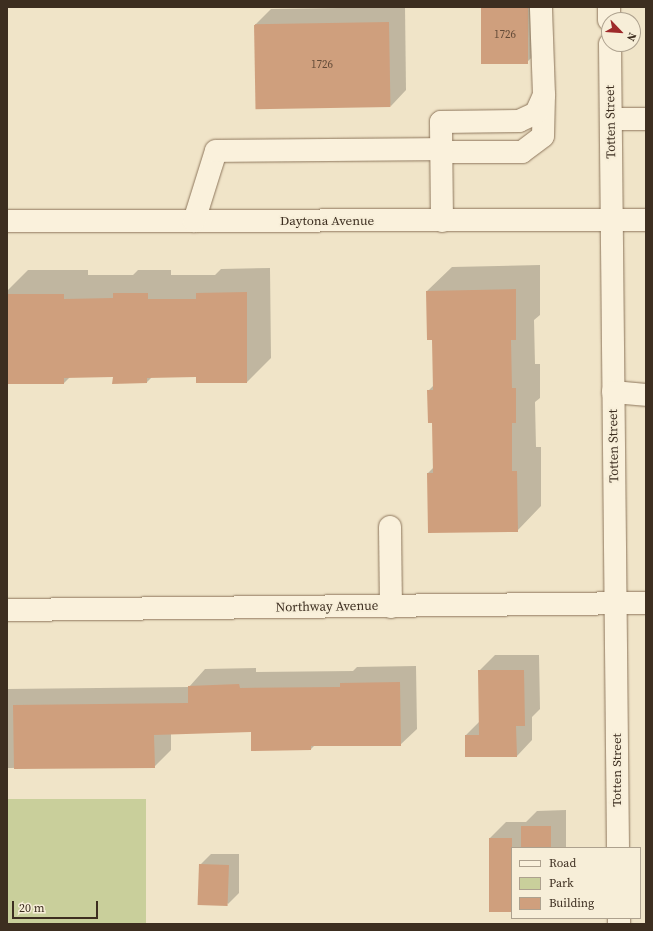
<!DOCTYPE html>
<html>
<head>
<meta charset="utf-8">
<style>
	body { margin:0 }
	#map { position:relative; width:653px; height:931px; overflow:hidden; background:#f0e4c8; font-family:"Source Serif 4",serif }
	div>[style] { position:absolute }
	.green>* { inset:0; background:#c9cf9b; transform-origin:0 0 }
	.shadow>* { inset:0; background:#0003 }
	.building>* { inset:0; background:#cf9f7d; transform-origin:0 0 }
	.roads { filter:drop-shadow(0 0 1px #8d765c) drop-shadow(0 0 1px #8d765c) }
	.minor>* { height:22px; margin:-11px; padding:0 11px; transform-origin:11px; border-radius:11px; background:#faf1dc }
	span { translate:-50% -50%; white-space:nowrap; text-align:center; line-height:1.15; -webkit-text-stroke:3.5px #f7eed8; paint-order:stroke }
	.number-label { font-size:11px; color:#624a37 }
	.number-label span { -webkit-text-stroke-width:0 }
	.street-label { font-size:13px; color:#3d2e20 }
	.frame { position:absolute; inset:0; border:8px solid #3d2e20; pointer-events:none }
	.legend { position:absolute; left:511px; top:847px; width:130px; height:72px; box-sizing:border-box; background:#f7eed8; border:1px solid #ada18e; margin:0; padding:5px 7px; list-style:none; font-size:12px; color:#3d2e20 }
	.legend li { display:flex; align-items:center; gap:8px; height:20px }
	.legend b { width:20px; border:1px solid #ada18e }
	.north { position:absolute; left:601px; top:12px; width:40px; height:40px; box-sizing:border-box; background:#f7eed8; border:1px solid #ada18e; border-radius:50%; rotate:115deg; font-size:11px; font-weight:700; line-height:16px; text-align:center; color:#3d2e20 }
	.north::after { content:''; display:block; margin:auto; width:14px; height:18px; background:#9e2a2b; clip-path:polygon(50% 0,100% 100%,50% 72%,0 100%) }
	.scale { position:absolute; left:12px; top:901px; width:86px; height:18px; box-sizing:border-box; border:2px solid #3d2e20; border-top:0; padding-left:5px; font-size:12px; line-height:14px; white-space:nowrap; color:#3d2e20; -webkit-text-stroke:3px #f7eed8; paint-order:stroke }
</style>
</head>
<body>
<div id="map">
	<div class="green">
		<div style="left:146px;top:799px;width:125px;height:139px;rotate:90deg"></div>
	</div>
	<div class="shadow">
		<div style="clip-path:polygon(405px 7px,406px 90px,391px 106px,255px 25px,271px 9px)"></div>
		<div style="clip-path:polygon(482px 7px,543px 7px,543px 47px,527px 62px)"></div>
		<div style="clip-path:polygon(540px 265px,540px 315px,534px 320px,535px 364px,540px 364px,540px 398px,535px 402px,536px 447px,541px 447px,541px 506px,517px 531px,428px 473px,434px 467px,433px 422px,428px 391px,434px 385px,433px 339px,427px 291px,452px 267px)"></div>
		<div style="clip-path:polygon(270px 268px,271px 358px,247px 382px,197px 376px,153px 376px,147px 382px,114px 376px,70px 377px,64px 383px,7px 383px,7px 291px,28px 270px,88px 270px,88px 275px,133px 275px,138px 270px,171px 270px,171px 275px,215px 275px,221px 269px)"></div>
		<div style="clip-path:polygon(495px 655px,539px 655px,540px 709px,532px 717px,532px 740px,517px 756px,466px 735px,479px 722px,479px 671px)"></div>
		<div style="clip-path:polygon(416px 666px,417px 729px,400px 745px,315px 745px,311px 749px,252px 750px,252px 731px,171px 733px,171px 750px,154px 767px,7px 768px,7px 689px,189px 687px,205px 669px,256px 668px,256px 672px,353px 671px,357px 667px)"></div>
		<div style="clip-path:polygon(566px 810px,566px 848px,512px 848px,512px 911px,490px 838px,506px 822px,526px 822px,537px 811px)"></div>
		<div style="clip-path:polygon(211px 854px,239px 854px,239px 893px,228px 904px,200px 865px)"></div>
	</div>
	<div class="building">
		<div style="left:481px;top:7px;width:47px;height:57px"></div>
		<div style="left:389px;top:22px;width:85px;height:135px;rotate:89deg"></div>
		<div style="clip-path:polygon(516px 289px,516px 340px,511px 340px,512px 388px,516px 388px,516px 423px,512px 423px,512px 471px,517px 471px,518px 532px,428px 533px,427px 473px,433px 473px,432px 423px,428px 423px,427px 390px,433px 390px,432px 340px,427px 340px,426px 291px)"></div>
		<div style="clip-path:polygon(247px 292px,247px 383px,196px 383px,196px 377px,147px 378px,147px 383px,112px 384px,113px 377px,64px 378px,64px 384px,7px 384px,7px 294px,64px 294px,64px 299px,113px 298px,113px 293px,148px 293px,148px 299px,196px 299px,196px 293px)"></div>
		<div style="clip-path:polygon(478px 670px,524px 670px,525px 726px,516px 726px,517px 757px,465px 757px,465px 735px,479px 735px)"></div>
		<div style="clip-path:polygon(400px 682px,401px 746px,311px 746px,311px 750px,251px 751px,251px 732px,154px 735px,155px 768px,14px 769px,13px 705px,188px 703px,188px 686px,239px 684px,240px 688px,340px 687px,340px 683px)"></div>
		<div style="left:521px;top:826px;width:30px;height:22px"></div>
		<div style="left:489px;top:838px;width:23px;height:74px"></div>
		<div style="left:199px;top:864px;width:30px;height:41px;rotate:2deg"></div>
	</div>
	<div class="roads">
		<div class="minor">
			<div style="left:609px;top:7px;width:13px;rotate:90deg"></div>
			<div style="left:610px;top:44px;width:804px;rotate:89.43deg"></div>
			<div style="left:611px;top:119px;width:35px"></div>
			<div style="left:441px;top:152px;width:81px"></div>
			<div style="left:522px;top:152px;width:26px;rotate:-37deg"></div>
			<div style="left:543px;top:136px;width:40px;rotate:-88.6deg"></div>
			<div style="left:7px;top:221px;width:639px;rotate:-0.09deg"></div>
			<div style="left:194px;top:221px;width:73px;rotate:-72.6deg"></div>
			<div style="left:216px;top:151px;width:225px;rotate:-0.5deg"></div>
			<div style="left:442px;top:221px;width:99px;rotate:-90.6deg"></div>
			<div style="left:441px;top:122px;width:78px;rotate:-0.7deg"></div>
			<div style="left:519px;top:121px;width:19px;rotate:-25deg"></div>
			<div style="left:536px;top:113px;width:20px;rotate:-66deg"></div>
			<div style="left:544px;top:95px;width:88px;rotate:-92deg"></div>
			<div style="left:613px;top:392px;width:33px;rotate:5deg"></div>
			<div style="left:390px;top:527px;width:80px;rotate:89.3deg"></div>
			<div style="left:7px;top:610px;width:639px;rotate:-0.63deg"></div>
			<div style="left:619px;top:918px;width:6px;rotate:90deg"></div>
		</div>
	</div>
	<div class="number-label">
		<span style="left:505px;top:35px">1726</span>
		<span style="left:322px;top:65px">1726</span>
	</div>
	<div class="street-label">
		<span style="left:611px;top:122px;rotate:-91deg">Totten Street</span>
		<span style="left:327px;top:221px">Daytona Avenue</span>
		<span style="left:614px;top:446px;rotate:-91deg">Totten Street</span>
		<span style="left:327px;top:607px;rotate:-1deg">Northway Avenue</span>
		<span style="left:617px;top:770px;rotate:-90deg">Totten Street</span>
	</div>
	<div class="frame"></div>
	<ul class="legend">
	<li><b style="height:5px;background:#faf1dc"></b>Road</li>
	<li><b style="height:11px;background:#c9cf9b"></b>Park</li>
	<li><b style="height:11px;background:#cf9f7d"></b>Building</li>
	</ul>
	<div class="north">N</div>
	<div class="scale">20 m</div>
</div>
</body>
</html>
